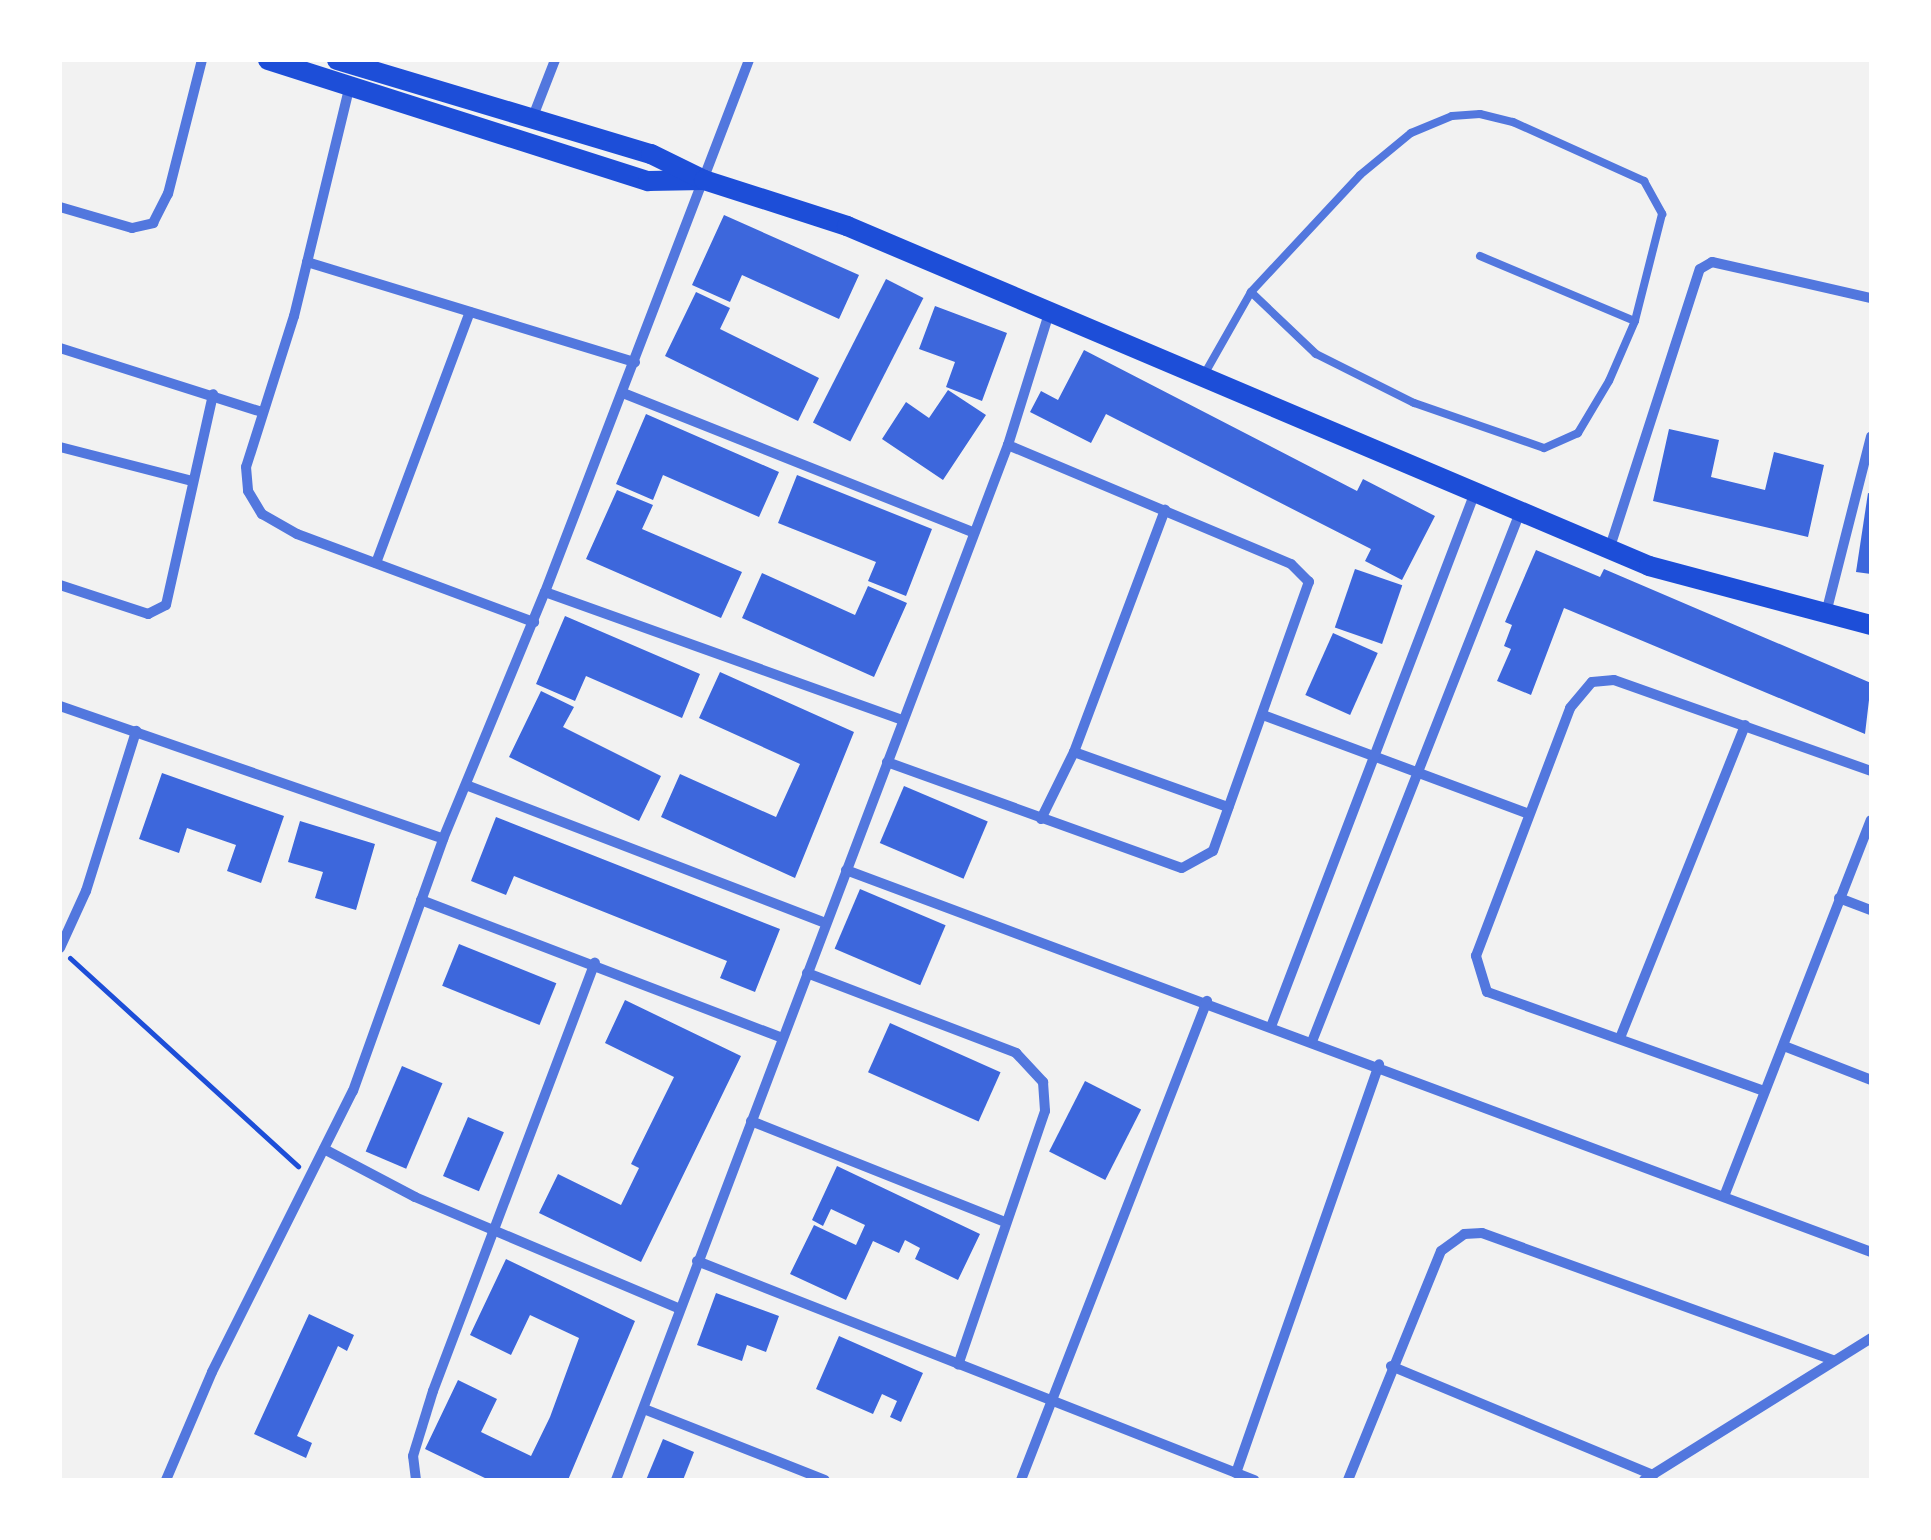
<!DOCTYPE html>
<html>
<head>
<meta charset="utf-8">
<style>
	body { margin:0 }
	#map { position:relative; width:1931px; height:1540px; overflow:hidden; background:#f2f2f2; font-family:Cabin,sans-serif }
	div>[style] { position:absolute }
	.building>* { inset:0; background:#3d67dc; transform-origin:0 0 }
	.path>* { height:5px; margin:-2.5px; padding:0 2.5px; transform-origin:2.5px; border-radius:2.5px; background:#1d4ed8 }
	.service>* { height:8px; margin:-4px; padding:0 4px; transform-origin:4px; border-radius:4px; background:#5277de }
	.minor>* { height:10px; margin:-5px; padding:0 5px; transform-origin:5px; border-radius:5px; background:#5277de }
	.secondary>* { height:20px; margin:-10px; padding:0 10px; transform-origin:10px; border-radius:10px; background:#1d4ed8 }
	span { translate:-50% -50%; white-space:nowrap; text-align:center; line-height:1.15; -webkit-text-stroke:8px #fff; paint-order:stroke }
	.frame { position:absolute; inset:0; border:62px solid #fff; pointer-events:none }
</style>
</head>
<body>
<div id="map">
	<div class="building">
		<div style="clip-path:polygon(724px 215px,859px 275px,839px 319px,742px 275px,730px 302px,692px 285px)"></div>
		<div style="left:886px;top:279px;width:42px;height:161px;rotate:27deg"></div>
		<div style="clip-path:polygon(696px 292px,730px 308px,720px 329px,819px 378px,798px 421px,665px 356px)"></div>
		<div style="clip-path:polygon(935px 306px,1007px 333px,982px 401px,946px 387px,955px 362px,919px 349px)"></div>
		<div style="clip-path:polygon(1084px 350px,1357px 491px,1363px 479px,1435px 516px,1402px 580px,1365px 561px,1371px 549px,1106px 414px,1091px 443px,1030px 412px,1041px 391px,1058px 400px)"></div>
		<div style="clip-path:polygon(948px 390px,986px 415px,943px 480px,882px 439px,906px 402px,929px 418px)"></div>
		<div style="clip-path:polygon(646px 414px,779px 472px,759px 517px,663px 475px,653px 500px,616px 484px)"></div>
		<div style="clip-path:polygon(1669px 429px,1719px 440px,1711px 477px,1765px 490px,1774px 452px,1824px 465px,1808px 537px,1653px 501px)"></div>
		<div style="clip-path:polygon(797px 475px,932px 529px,906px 596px,868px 581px,876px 562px,778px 523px)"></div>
		<div style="clip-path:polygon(617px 490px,653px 505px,642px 529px,742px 572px,721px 618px,586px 559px)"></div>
		<div style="clip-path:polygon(1868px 493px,1871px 494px,1871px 574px,1856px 572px)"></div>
		<div style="clip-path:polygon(1536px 550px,1600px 577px,1604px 569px,1871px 683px,1865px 734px,1564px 608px,1531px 695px,1497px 681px,1511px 649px,1504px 646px,1512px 625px,1505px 622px)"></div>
		<div style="left:1355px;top:569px;width:50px;height:62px;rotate:19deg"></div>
		<div style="clip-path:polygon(762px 573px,855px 615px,868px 586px,907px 603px,874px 677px,742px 618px)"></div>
		<div style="clip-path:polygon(565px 616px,700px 674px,682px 718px,586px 676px,575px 701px,536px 684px)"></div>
		<div style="left:1333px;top:633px;width:49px;height:68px;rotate:24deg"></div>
		<div style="clip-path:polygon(720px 672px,854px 732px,795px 878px,661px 817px,680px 774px,776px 817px,800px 764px,699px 718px)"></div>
		<div style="clip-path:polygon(541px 691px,574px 707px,563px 727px,661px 776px,639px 821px,509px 757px)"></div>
		<div style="clip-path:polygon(162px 773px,284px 816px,261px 883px,227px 871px,236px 845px,187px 828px,179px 853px,139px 839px)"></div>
		<div style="left:904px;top:786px;width:91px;height:62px;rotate:23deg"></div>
		<div style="clip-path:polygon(496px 817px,780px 929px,755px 992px,720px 978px,727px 961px,514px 876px,506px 895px,471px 881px)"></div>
		<div style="clip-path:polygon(300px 821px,375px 844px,356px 910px,315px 898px,323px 872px,288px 862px)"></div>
		<div style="left:860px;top:889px;width:93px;height:65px;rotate:23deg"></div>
		<div style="left:459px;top:944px;width:105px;height:45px;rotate:22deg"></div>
		<div style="clip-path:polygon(625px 1000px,741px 1056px,641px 1262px,539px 1213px,558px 1174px,621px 1205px,639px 1168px,631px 1164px,674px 1077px,605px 1043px)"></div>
		<div style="left:890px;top:1023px;width:121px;height:54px;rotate:24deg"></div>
		<div style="left:402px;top:1066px;width:44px;height:93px;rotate:23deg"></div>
		<div style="left:1085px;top:1081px;width:63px;height:79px;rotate:27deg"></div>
		<div style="left:468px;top:1117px;width:39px;height:64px;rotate:23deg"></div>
		<div style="clip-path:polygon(837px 1166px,980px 1234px,958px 1280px,915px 1259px,920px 1248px,905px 1240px,899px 1253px,873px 1241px,846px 1300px,790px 1274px,814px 1225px,856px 1245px,865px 1225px,831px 1209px,823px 1226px,812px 1220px)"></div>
		<div style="clip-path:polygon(506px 1259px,635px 1321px,568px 1480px,489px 1480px,425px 1449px,458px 1380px,497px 1399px,481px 1432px,531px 1456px,550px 1417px,579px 1338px,530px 1315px,511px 1355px,470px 1335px)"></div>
		<div style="clip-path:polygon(716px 1293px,779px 1316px,766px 1352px,747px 1345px,742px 1361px,697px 1345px)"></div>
		<div style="clip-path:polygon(309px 1314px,354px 1335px,347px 1351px,338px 1346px,297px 1436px,312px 1443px,306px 1458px,254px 1434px)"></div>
		<div style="clip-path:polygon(839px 1336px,923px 1373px,901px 1422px,890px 1417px,897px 1401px,882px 1394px,873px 1414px,816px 1389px)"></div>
		<div style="clip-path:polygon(663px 1439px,694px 1452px,683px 1480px,646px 1480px)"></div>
	</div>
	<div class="path">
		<div style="left:70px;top:958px;width:309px;rotate:42.4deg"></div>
	</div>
	<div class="service">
		<div style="left:1480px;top:256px;width:168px;rotate:22.8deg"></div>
		<div style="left:1205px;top:373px;width:93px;rotate:-60.4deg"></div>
		<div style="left:1251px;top:292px;width:160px;rotate:-47deg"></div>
		<div style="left:1360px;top:175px;width:66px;rotate:-39.5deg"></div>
		<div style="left:1411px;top:133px;width:44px;rotate:-22.5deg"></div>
		<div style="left:1452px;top:116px;width:28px;rotate:-4deg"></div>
		<div style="left:1480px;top:114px;width:34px;rotate:14deg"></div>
		<div style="left:1513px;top:122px;width:144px;rotate:24.2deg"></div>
		<div style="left:1644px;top:181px;width:38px;rotate:61deg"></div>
		<div style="left:1662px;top:214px;width:110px;rotate:104.2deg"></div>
		<div style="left:1635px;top:321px;width:65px;rotate:113.4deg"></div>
		<div style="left:1609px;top:381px;width:61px;rotate:120.8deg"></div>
		<div style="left:1578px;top:433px;width:37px;rotate:156deg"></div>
		<div style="left:1544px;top:448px;width:138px;rotate:-160.9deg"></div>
		<div style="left:1414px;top:403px;width:110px;rotate:-153.4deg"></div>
		<div style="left:1316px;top:354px;width:90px;rotate:-136.4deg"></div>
	</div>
	<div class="minor">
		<div style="left:349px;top:89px;width:234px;rotate:103.6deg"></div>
		<div style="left:294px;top:316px;width:158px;rotate:107.6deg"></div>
		<div style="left:246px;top:467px;width:24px;rotate:85deg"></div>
		<div style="left:248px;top:491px;width:27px;rotate:59deg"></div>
		<div style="left:262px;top:514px;width:40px;rotate:29.7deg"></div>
		<div style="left:297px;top:534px;width:253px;rotate:20.4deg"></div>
		<div style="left:532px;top:119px;width:63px;rotate:-68.7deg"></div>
		<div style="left:60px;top:207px;width:75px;rotate:16.3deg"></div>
		<div style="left:132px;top:228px;width:22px;rotate:-13deg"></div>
		<div style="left:153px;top:223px;width:33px;rotate:-63deg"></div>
		<div style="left:168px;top:194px;width:138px;rotate:-75.8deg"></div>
		<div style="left:307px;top:262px;width:343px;rotate:17deg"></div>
		<div style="left:60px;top:348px;width:212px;rotate:17.6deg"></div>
		<div style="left:623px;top:393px;width:378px;rotate:21.7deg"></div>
		<div style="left:60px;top:447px;width:136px;rotate:14.4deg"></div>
		<div style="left:1609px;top:550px;width:295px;rotate:-72.1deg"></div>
		<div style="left:1700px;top:269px;width:14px;rotate:-30deg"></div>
		<div style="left:1712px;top:262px;width:163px;rotate:12.8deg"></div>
		<div style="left:376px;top:563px;width:268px;rotate:-69.5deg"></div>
		<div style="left:60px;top:585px;width:93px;rotate:18.2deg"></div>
		<div style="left:148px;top:614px;width:20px;rotate:-27deg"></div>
		<div style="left:166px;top:605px;width:216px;rotate:-77.4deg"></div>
		<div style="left:545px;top:592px;width:377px;rotate:19.7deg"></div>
		<div style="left:1826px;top:613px;width:182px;rotate:-75.7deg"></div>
		<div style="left:60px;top:706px;width:405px;rotate:19.1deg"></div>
		<div style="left:1263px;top:715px;width:284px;rotate:20.4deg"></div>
		<div style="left:1074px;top:752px;width:164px;rotate:19.7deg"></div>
		<div style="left:887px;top:762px;width:313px;rotate:19.8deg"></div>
		<div style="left:1182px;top:868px;width:35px;rotate:-29deg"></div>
		<div style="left:1213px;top:851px;width:286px;rotate:-70.4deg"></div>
		<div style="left:1309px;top:582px;width:25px;rotate:-135deg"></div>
		<div style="left:1291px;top:564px;width:307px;rotate:-157.2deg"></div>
		<div style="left:466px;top:785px;width:385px;rotate:21deg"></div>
		<div style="left:1041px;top:819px;width:75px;rotate:-63.8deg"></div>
		<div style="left:1074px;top:752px;width:259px;rotate:-69.4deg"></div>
		<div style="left:846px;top:870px;width:1094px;rotate:20.44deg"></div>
		<div style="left:1839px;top:898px;width:34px;rotate:21deg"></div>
		<div style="left:421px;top:900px;width:386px;rotate:20.9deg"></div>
		<div style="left:60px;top:948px;width:63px;rotate:-65.5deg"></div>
		<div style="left:86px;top:891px;width:168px;rotate:-72.6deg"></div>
		<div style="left:807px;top:973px;width:224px;rotate:20.9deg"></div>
		<div style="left:1016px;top:1053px;width:40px;rotate:47deg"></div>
		<div style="left:1043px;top:1082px;width:29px;rotate:86deg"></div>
		<div style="left:1045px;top:1111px;width:268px;rotate:108.9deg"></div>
		<div style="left:1272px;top:1024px;width:566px;rotate:-69.1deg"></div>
		<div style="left:1620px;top:1038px;width:337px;rotate:-68.2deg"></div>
		<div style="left:1313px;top:1039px;width:563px;rotate:-68.54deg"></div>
		<div style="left:1784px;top:1046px;width:93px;rotate:21.3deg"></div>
		<div style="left:1764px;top:1091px;width:294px;rotate:-160.3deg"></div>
		<div style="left:1487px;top:992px;width:38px;rotate:-107deg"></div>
		<div style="left:1476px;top:956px;width:265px;rotate:-69.2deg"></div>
		<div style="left:1570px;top:708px;width:34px;rotate:-50deg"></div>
		<div style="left:1592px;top:682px;width:22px;rotate:-5deg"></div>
		<div style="left:1614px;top:680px;width:273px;rotate:19.5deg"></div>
		<div style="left:751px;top:1121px;width:273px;rotate:21.7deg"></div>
		<div style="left:324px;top:1149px;width:103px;rotate:27.8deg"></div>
		<div style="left:415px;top:1197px;width:285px;rotate:22.9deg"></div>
		<div style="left:1725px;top:1194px;width:401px;rotate:-68.7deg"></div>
		<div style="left:697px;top:1261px;width:599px;rotate:21.46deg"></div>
		<div style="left:1391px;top:1366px;width:284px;rotate:22.6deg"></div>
		<div style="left:644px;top:1409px;width:194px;rotate:21.4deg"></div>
		<div style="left:1236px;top:1473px;width:433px;rotate:-70.7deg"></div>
		<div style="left:166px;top:1480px;width:117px;rotate:-66.9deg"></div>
		<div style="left:212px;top:1372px;width:314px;rotate:-63.4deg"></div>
		<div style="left:353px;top:1091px;width:268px;rotate:-70.3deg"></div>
		<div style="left:443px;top:839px;width:267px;rotate:-67.6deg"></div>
		<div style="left:545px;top:592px;width:570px;rotate:-69.02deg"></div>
		<div style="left:416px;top:1480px;width:24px;rotate:-97deg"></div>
		<div style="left:413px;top:1456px;width:68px;rotate:-72.9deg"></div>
		<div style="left:433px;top:1391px;width:458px;rotate:-69.3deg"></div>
		<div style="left:616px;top:1480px;width:1107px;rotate:-69.26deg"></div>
		<div style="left:1008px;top:445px;width:141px;rotate:-72.7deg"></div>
		<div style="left:1021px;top:1480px;width:514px;rotate:-68.78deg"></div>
		<div style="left:1348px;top:1480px;width:247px;rotate:-67.9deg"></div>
		<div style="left:1441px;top:1251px;width:29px;rotate:-36deg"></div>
		<div style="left:1464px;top:1234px;width:18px;rotate:-3deg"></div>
		<div style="left:1482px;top:1233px;width:372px;rotate:19.9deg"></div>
		<div style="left:1644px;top:1480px;width:268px;rotate:-32deg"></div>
	</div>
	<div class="secondary">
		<div style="left:268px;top:60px;width:399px;rotate:17.7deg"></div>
		<div style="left:648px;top:181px;width:56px;rotate:-1deg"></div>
		<div style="left:337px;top:60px;width:328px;rotate:16.7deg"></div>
		<div style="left:651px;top:154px;width:59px;rotate:26.1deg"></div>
		<div style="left:704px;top:180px;width:150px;rotate:17.8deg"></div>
		<div style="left:847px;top:226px;width:871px;rotate:22.97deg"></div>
		<div style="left:1649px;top:566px;width:230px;rotate:14.9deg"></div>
	</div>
	<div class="frame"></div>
</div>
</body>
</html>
